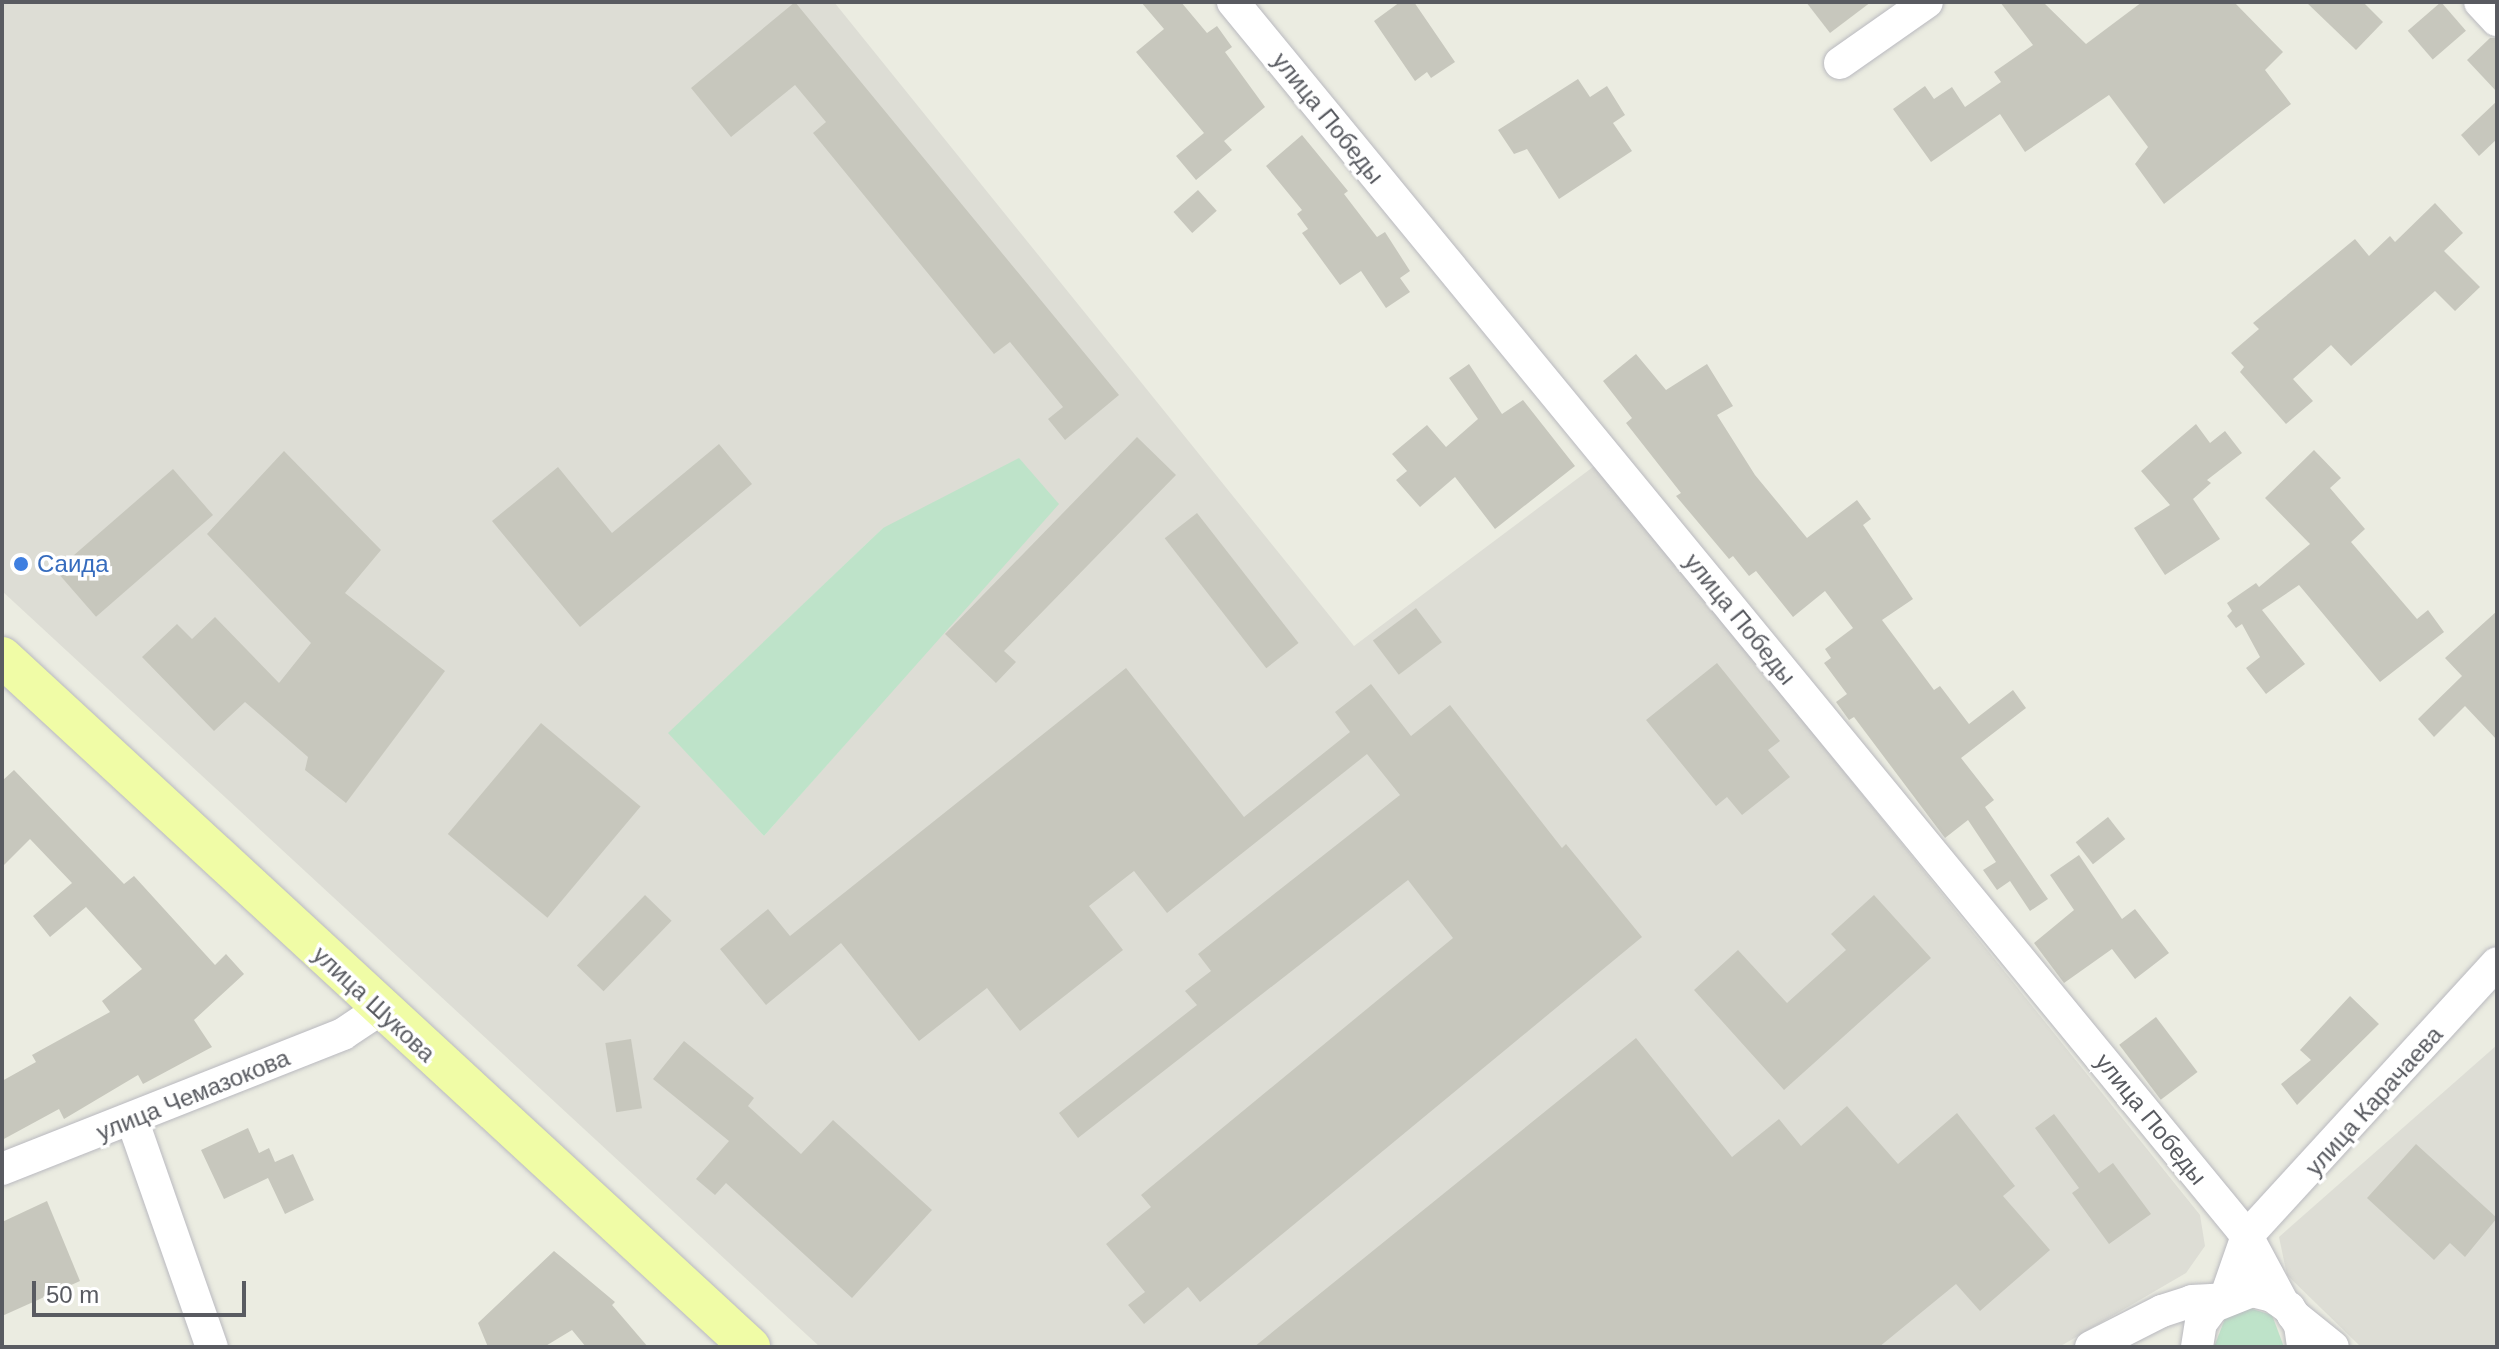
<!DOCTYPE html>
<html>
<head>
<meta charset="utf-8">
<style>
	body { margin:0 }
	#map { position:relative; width:2499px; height:1349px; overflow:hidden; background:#ebece1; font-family:Arial,sans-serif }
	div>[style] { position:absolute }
	.industrial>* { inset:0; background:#ddddd5 }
	.green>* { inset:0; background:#bee3c9 }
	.building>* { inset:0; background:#c7c7bd; transform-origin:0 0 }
	.roads { filter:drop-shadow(0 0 2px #b9b9bf) drop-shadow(0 0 2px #b9b9bf) }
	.minor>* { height:32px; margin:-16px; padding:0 16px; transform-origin:16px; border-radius:16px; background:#fff }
	.major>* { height:40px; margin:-20px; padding:0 20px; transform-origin:20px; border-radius:20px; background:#f0fca6 }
	.dots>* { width:22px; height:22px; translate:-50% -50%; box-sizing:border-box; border:4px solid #fff; border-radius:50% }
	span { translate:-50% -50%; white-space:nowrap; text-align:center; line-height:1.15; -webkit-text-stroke:7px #fff; paint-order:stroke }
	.street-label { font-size:24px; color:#595b61 }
	.shop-label { font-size:24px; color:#366cbe }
	.left { translate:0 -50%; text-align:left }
	.frame { position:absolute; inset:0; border:4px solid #595b61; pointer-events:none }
	.scale { position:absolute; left:32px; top:1281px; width:214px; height:36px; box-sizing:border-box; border:4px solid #595b61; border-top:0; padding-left:10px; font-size:24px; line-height:28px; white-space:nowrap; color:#595b61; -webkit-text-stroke:6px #fff; paint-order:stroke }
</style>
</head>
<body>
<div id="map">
	<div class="industrial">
		<div style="clip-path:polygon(evenodd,2px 2px,834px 2px,1354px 646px,1597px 464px,2200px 1215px,2205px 1246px,2186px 1273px,2059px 1347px,820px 1347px,2px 591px,2px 2px,1058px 503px,764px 836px,669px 733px,883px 528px,1058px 503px)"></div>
		<div style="clip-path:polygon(2497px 1045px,2497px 1347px,2361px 1347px,2287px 1275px,2279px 1237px)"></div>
	</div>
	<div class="green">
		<div style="clip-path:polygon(1019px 458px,1059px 504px,764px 836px,668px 733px,883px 528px)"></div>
		<div style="clip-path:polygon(2249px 1308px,2272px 1315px,2284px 1347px,2214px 1347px,2226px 1316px)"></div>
	</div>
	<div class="building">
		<div style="clip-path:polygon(795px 2px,1119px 395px,1065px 440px,1048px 419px,1063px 407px,1010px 342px,994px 354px,813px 133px,826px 122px,795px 85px,731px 137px,691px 88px)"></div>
		<div style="clip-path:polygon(1141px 2px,1181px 2px,1207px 33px,1217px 26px,1232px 47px,1225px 52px,1265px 107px,1224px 141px,1232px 150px,1196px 180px,1176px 156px,1204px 133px,1136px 52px,1164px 29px)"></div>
		<div style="clip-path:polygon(1400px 2px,1414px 2px,1455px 62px,1431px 78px,1427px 72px,1415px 81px,1374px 21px)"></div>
		<div style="clip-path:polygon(1806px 2px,1871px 2px,1830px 33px)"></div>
		<div style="clip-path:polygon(2000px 2px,2043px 2px,2086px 44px,2142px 2px,2234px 2px,2283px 52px,2265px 70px,2291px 104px,2164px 204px,2135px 164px,2148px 147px,2109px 95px,2025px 152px,2000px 114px,1931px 162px,1893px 109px,1925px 86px,1934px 99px,1952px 87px,1965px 107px,2001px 82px,1994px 72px,2033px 45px)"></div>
		<div style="clip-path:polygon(2306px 2px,2363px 2px,2383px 22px,2356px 50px)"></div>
		<div style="left:2441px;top:2px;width:38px;height:44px;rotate:49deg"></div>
		<div style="clip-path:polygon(2490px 38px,2497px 38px,2497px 92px,2467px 60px)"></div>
		<div style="clip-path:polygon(1578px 79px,1590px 97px,1607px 86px,1625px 115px,1613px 123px,1632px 151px,1559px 199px,1527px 149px,1514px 154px,1498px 130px)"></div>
		<div style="clip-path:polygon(2497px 101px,2497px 139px,2479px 156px,2461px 135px)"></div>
		<div style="clip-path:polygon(1302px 135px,1348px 191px,1344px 194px,1377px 237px,1385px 232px,1410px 271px,1400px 278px,1410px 292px,1386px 308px,1361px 271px,1340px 285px,1302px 233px,1308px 229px,1297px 214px,1302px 210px,1266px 166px)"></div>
		<div style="left:1198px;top:190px;width:28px;height:33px;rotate:48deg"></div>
		<div style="clip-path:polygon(2435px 203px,2463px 233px,2444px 251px,2480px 287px,2455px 311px,2435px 291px,2351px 366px,2331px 345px,2293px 379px,2313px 401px,2286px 424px,2240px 372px,2244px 367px,2231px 353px,2259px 329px,2253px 323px,2355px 239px,2369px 256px,2390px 236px,2395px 242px)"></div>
		<div style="clip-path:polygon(1636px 354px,1666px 390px,1707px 364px,1733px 406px,1717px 415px,1755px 475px,1807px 538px,1857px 500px,1871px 519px,1863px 525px,1913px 599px,1882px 620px,1934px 690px,1940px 686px,1969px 724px,2013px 690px,2026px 708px,1961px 758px,1994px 800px,1985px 807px,2048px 899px,2030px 911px,2010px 881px,1997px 890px,1983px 870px,1996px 862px,1968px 820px,1945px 838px,1854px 717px,1849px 720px,1836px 702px,1847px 694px,1824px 663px,1831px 658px,1825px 649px,1853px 628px,1825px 591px,1793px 617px,1756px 571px,1749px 576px,1733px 556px,1729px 559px,1676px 496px,1681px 493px,1626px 423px,1632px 418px,1603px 381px)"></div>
		<div style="clip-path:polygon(1469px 364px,1502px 414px,1523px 400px,1575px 466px,1495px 529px,1455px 477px,1420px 507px,1396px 480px,1407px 471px,1392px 454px,1427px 425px,1446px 447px,1478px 419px,1449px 378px)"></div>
		<div style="clip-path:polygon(2196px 424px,2210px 443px,2225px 431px,2242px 453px,2207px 480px,2211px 483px,2193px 499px,2220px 539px,2165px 575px,2134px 528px,2170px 505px,2141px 471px)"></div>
		<div style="clip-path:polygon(1137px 437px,1176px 475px,1004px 651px,1016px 662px,996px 683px,945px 634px)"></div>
		<div style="clip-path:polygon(719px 444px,752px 484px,580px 627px,492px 521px,558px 467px,612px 533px)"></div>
		<div style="clip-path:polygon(2314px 450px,2341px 478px,2330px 488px,2365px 529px,2351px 542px,2417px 619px,2428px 610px,2444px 632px,2380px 682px,2299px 585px,2262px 610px,2305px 664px,2266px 694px,2246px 668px,2260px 657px,2242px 624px,2236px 628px,2227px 616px,2232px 611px,2227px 603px,2256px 583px,2259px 587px,2310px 544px,2265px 498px)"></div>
		<div style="clip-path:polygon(284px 451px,381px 550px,345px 593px,445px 671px,346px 803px,305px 770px,308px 757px,245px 702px,214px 731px,142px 657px,177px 624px,192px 639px,215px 617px,279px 683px,311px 643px,207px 534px)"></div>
		<div style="left:173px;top:469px;width:61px;height:155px;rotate:49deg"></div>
		<div style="left:1197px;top:513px;width:165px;height:41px;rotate:52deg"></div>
		<div style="left:1416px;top:608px;width:43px;height:54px;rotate:53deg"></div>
		<div style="clip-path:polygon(2497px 611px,2497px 740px,2465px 706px,2434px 737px,2418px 719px,2462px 676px,2445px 658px)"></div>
		<div style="clip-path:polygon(1717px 663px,1780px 741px,1768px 750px,1790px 777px,1742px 815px,1727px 797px,1716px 806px,1646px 720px)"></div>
		<div style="clip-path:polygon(1126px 668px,1244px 817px,1350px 732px,1335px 712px,1371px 684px,1411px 736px,1450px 705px,1562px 848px,1566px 844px,1642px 937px,1200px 1302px,1188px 1287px,1144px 1324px,1128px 1305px,1145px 1292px,1106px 1244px,1151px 1207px,1141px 1195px,1453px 938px,1408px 880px,1078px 1138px,1059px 1113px,1197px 1005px,1185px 991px,1211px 971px,1198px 954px,1400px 795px,1367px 754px,1167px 913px,1134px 871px,1089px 906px,1123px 950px,1020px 1031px,987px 988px,919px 1041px,841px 943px,766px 1005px,720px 949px,768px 909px,790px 936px)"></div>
		<div style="left:541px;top:723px;width:130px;height:145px;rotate:40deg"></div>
		<div style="clip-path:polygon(14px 770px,124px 884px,134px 876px,215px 965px,226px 954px,244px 974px,194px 1020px,212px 1047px,143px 1084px,138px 1075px,64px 1119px,59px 1109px,2px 1140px,2px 1081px,36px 1062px,32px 1055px,110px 1012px,102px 1001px,142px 969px,86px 907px,50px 937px,33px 916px,72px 883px,30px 839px,2px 867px,2px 781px)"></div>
		<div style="left:2108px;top:817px;width:28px;height:41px;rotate:52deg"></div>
		<div style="clip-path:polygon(2079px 855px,2122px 919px,2135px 909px,2169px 953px,2135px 979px,2112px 949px,2064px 983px,2034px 943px,2074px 910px,2050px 875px)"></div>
		<div style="left:645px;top:895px;width:37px;height:98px;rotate:44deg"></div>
		<div style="clip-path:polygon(1874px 895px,1931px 958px,1784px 1090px,1694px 990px,1738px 950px,1787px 1003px,1846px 950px,1831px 934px)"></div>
		<div style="clip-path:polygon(2350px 996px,2379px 1024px,2297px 1105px,2281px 1084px,2311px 1060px,2300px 1050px)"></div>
		<div style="left:2156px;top:1017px;width:69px;height:46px;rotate:53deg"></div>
		<div style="clip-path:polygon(1636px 1038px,1732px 1157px,1779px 1119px,1801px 1146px,1847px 1106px,1898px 1164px,1957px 1113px,2015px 1186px,2003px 1196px,2050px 1250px,1980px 1311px,1956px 1284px,1879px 1347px,1254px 1347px)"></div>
		<div style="left:631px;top:1039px;width:70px;height:26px;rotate:81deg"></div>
		<div style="clip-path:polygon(684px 1041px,754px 1098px,748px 1106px,801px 1154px,833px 1120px,932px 1210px,852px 1298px,726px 1183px,715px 1195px,696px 1179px,729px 1141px,653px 1079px)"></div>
		<div style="clip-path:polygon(2054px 1114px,2099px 1173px,2113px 1163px,2151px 1214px,2109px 1244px,2072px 1193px,2079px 1188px,2035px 1128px)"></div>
		<div style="clip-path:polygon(248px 1128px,259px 1153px,269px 1148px,275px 1162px,293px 1154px,314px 1200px,285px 1214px,268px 1178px,224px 1199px,201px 1150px)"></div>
		<div style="clip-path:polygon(2416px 1144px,2497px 1218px,2465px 1257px,2450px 1243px,2434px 1260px,2367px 1198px)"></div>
		<div style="clip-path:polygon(47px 1201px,80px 1281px,2px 1316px,2px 1222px)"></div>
		<div style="clip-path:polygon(554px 1251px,615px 1302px,612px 1305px,648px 1347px,586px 1347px,572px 1330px,544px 1347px,488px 1347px,478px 1323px)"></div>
	</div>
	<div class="roads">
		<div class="minor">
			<div style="left:1233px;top:2px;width:1597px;rotate:50.59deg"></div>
			<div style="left:2247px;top:1236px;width:76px;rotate:61.8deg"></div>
			<div style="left:2480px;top:2px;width:25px;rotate:47deg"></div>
			<div style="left:1840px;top:63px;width:106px;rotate:-35deg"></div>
			<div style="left:133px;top:1122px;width:238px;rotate:70.7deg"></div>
			<div style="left:2px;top:1169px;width:367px;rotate:-21.6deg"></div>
			<div style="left:343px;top:1034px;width:43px;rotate:-33.7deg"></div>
			<div style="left:2225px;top:1299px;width:67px;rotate:-70.8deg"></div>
			<div style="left:2247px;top:1236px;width:370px;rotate:-47.5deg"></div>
			<div style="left:2293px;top:1315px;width:51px;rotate:38.7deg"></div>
			<div style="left:2091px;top:1347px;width:80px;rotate:-26.9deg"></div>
			<div style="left:2162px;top:1311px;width:32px;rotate:-18deg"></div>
			<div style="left:2192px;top:1301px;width:33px;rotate:-3deg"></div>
			<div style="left:2197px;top:1347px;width:24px;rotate:-81deg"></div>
			<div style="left:2201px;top:1323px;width:21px;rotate:-53deg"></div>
			<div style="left:2214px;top:1306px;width:41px;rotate:-21.5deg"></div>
			<div style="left:2252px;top:1291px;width:21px;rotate:14deg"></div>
			<div style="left:2272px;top:1296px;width:21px;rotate:35deg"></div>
			<div style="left:2289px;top:1308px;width:20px;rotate:57deg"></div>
			<div style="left:2300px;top:1325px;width:22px;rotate:82deg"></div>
		</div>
		<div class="major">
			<div style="left:2px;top:657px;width:1018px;rotate:42.69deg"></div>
		</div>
	</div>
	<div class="dots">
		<div style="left:21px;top:564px;background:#3f7fe0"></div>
	</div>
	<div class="street-label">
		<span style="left:1328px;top:118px;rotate:51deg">улица Победы</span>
		<span style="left:1740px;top:619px;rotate:51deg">улица Победы</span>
		<span style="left:374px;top:1004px;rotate:43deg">улица Шукова</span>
		<span style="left:193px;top:1095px;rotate:-22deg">улица Чемазокова</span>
		<span style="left:2374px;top:1101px;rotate:-48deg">улица Карачаева</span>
		<span style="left:2151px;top:1119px;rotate:51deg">улица Победы</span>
	</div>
	<div class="shop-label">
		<span class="left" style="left:37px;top:564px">Саида</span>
	</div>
	<div class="frame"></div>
	<div class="scale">50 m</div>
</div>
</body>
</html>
